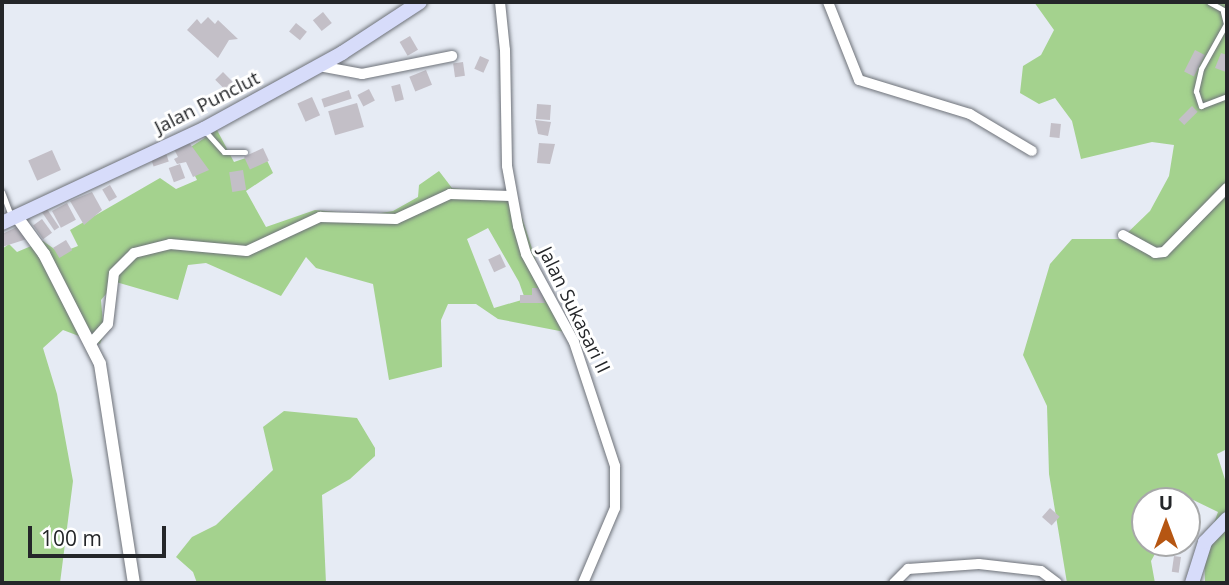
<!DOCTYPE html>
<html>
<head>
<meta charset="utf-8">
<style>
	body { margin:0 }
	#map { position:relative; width:1229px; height:585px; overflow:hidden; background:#e6ebf4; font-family:"Open Sans",sans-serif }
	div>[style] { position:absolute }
	.green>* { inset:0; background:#a4d28e }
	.building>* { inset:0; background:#c3bfc7; transform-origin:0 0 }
	.roads { filter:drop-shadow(0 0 2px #6e7279) drop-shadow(0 0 2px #6e7279) }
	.service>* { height:5px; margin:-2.5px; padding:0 2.5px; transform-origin:2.5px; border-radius:2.5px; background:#fff }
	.minor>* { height:10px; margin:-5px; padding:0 5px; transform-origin:5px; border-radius:5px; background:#fff }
	.tertiary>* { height:12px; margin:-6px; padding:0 6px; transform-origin:6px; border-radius:6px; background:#fff }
	.secondary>* { height:14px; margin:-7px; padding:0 7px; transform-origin:7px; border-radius:7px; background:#d7dcfa }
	span { translate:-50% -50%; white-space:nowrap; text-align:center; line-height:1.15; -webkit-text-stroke:6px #fff; paint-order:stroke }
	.street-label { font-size:19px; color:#242629 }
	.frame { position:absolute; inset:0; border:4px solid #242629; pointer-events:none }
	.north { position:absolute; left:1131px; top:487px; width:70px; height:70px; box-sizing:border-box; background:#fff; border:2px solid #a7a8a9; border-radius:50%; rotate:0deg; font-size:19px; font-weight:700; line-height:28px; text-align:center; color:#242629 }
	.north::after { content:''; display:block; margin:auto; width:24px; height:32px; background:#b65612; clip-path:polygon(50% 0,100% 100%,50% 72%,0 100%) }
	.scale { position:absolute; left:28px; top:526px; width:138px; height:32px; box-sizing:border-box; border:4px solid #242629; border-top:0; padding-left:9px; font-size:21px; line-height:24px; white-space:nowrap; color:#242629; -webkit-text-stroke:5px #fff; paint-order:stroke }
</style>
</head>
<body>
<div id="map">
	<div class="green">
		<div style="clip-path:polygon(1034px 2px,1227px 2px,1227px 449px,1217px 454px,1227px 486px,1227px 583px,1205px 583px,1204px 550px,1218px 512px,1181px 494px,1178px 501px,1145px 501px,1145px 543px,1161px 543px,1151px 561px,1155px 583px,1067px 583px,1049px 474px,1047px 406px,1023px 355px,1050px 264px,1072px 239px,1121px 239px,1150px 211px,1169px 176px,1174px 145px,1152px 142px,1081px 159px,1072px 121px,1055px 98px,1039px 104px,1020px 93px,1023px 66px,1041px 55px,1054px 30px)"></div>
		<div style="clip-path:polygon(evenodd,217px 130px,234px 162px,263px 152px,273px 173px,246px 191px,266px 227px,315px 210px,369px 215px,393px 211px,418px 197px,419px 185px,439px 171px,452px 188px,502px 193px,517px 202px,545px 289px,570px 333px,498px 319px,476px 304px,448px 304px,441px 320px,442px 367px,389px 380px,373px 284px,316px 268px,306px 257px,281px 296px,206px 263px,188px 265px,178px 300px,116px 282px,101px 300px,104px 334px,100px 344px,63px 330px,43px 348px,57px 394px,73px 481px,60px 583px,2px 583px,2px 249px,9px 244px,17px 252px,43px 241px,60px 253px,78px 246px,70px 230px,160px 178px,176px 189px,197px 180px,183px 152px,217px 130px,488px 228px,519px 282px,525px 299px,494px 308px,467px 239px,488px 228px)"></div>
		<div style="clip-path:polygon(284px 411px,357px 418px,375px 448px,375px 456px,350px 479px,322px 495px,326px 583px,197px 583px,193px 572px,176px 557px,192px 537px,216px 525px,273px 470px,263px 427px)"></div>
	</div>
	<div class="building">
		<div style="left:323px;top:12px;width:14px;height:13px;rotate:51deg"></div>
		<div style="clip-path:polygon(208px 17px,215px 24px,218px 20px,238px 39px,229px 40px,218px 58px,187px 30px,197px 19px,201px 24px)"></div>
		<div style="left:296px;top:23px;width:14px;height:11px;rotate:39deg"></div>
		<div style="left:410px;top:36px;width:16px;height:12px;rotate:60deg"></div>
		<div style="left:1195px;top:50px;width:11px;height:24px;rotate:27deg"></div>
		<div style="clip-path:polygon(1221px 53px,1227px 55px,1226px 72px,1215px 68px)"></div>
		<div style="left:480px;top:56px;width:10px;height:14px;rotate:24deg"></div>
		<div style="left:463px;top:62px;width:14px;height:10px;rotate:82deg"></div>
		<div style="left:426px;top:70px;width:16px;height:18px;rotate:68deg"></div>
		<div style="left:223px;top:72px;width:14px;height:11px;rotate:45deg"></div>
		<div style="left:400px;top:84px;width:16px;height:9px;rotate:76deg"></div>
		<div style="left:369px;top:89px;width:13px;height:13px;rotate:63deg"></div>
		<div style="left:349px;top:90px;width:9px;height:29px;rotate:72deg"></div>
		<div style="left:312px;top:97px;width:20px;height:16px;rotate:66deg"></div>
		<div style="left:357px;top:103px;width:25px;height:30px;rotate:74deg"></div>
		<div style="left:537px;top:104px;width:14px;height:15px;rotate:4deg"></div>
		<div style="left:1192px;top:106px;width:8px;height:19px;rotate:45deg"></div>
		<div style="clip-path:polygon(535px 120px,551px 122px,548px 136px,538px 134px)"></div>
		<div style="left:1051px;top:123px;width:10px;height:14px;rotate:6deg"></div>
		<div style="clip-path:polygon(188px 141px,209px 170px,193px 177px,186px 162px,177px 164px,174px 159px,178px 157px,174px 149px)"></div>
		<div style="clip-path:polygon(539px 143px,555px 144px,550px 164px,537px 163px)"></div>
		<div style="left:263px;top:148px;width:14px;height:21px;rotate:65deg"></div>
		<div style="left:52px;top:150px;width:22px;height:26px;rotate:66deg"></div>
		<div style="left:166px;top:153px;width:9px;height:16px;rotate:72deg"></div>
		<div style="left:180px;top:164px;width:15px;height:12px;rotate:70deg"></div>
		<div style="left:243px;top:170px;width:20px;height:14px;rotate:81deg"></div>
		<div style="left:110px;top:185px;width:14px;height:9px;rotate:60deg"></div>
		<div style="clip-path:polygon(92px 192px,102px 210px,84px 225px,70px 201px)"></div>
		<div style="left:67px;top:203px;width:19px;height:17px;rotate:62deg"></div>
		<div style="left:47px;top:209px;width:22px;height:6px;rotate:56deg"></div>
		<div style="left:42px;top:219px;width:17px;height:11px;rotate:54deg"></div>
		<div style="clip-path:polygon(19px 226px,30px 238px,2px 247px,2px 234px)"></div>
		<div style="left:66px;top:240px;width:12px;height:15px;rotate:59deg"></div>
		<div style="left:500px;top:254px;width:14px;height:13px;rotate:65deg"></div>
		<div style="clip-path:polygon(532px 288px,541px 288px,545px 303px,520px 303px,520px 295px,532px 295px)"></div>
		<div style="left:1050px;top:508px;width:13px;height:12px;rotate:42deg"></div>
		<div style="left:1174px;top:556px;width:7px;height:16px;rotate:8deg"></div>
	</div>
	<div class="roads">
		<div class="service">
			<div style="left:1209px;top:2px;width:21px;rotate:29deg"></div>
			<div style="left:1223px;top:12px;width:12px;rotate:76deg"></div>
			<div style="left:1226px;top:24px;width:51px;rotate:119.1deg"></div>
			<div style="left:1201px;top:69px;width:23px;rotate:103deg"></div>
			<div style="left:1196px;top:91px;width:16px;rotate:72deg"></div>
			<div style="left:1201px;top:106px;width:28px;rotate:-21deg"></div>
			<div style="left:205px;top:131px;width:28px;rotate:48deg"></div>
			<div style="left:224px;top:152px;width:21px"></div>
			<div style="left:2px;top:192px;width:26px;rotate:69deg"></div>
		</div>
		<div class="minor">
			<div style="left:500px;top:2px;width:48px;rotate:84.1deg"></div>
			<div style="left:505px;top:50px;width:116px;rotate:89deg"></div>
			<div style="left:507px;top:166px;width:61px;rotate:79.6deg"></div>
			<div style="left:518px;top:226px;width:29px;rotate:74deg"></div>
			<div style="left:526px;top:254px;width:100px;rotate:61.4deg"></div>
			<div style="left:574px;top:342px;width:131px;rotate:71.7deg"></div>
			<div style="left:615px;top:466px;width:42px;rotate:90deg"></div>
			<div style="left:615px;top:508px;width:82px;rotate:113.1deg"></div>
			<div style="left:828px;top:2px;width:84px;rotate:68.3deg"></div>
			<div style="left:859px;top:80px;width:116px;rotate:17deg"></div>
			<div style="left:970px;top:114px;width:72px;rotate:30.8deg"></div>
			<div style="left:319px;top:66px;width:44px;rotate:10.5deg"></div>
			<div style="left:362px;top:74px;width:92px;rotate:-11.3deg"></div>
			<div style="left:1123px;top:235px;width:37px;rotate:29deg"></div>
			<div style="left:1155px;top:253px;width:9px;rotate:-6deg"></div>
			<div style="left:1164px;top:252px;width:90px;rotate:-45.5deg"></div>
			<div style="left:91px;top:343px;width:25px;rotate:-48deg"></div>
			<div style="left:108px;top:324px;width:51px;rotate:-83.3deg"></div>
			<div style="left:114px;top:273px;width:28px;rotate:-45deg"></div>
			<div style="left:134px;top:253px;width:37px;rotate:-14deg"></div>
			<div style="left:170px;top:244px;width:77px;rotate:5.2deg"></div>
			<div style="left:247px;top:251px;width:81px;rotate:-25deg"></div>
			<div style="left:320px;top:217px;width:76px;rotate:1.5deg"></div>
			<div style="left:396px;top:219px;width:60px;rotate:-24.8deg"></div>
			<div style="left:450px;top:194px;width:60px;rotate:1.9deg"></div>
			<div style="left:894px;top:583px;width:20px;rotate:-45deg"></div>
			<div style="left:908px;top:569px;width:71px;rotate:-4deg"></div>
			<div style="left:979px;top:564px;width:62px;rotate:6.4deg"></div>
			<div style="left:1041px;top:571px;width:20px;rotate:37deg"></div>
		</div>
		<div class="tertiary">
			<div style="left:17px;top:217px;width:46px;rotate:53.9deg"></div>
			<div style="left:44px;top:254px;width:123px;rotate:63deg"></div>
			<div style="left:100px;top:364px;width:222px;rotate:81.2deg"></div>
		</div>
		<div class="secondary">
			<div style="left:2px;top:223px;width:223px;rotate:-25deg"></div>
			<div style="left:204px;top:129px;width:158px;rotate:-28.8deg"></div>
			<div style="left:342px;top:53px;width:93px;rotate:-33.2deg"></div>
			<div style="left:1192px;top:583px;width:43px;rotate:-72.4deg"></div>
			<div style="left:1205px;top:542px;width:32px;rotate:-46deg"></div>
		</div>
	</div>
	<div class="street-label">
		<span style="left:207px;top:103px;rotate:-27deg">Jalan Punclut</span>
		<span style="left:574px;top:310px;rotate:64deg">Jalan Sukasari II</span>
	</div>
	<div class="frame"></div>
	<div class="north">U</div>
	<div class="scale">100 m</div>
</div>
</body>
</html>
